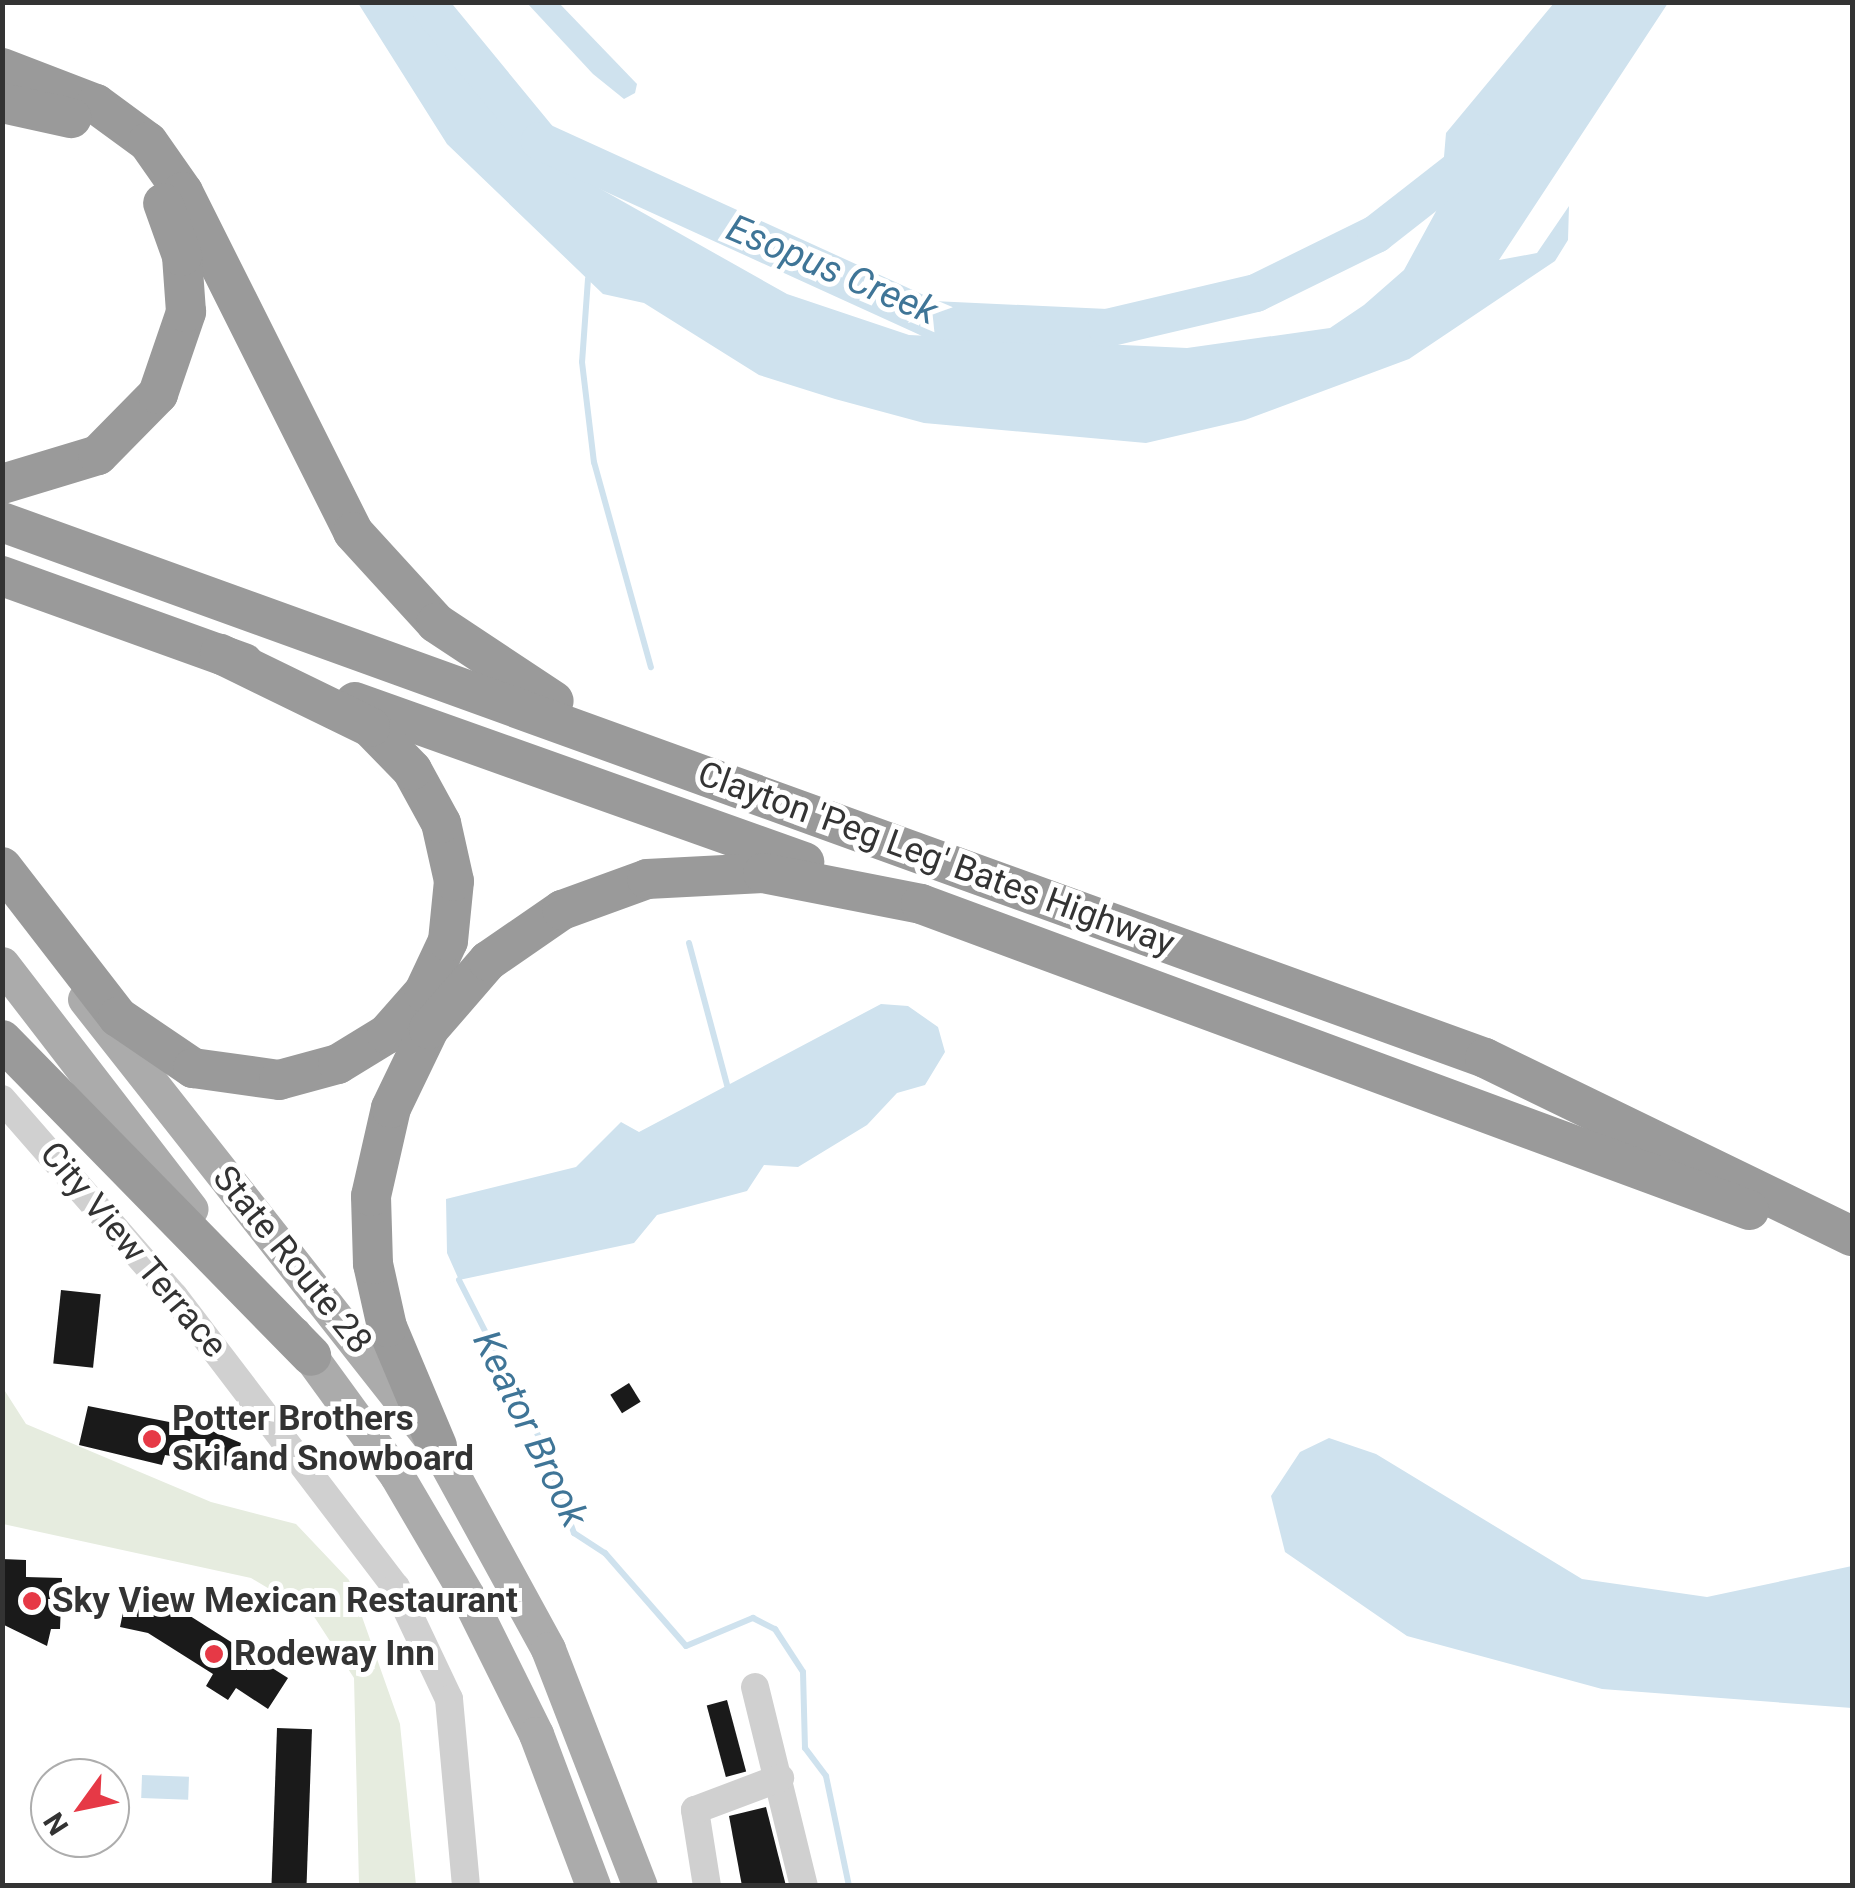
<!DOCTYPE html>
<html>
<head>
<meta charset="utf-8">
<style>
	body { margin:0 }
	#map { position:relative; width:1855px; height:1888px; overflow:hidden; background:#fff; font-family:Roboto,sans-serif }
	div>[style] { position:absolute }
	.green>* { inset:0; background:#e6ecdf }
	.water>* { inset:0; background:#cfe2ee; transform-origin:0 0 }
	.stream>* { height:6px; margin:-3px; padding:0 3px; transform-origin:3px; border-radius:3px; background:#cfe2ee }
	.river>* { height:38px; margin:-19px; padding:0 19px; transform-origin:19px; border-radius:19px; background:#cfe2ee }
	.building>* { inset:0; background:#1a1a1a; transform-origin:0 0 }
	.minor>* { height:28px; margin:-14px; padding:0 14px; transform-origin:14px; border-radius:14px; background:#d0d0d0 }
	.major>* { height:35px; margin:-17.5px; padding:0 17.5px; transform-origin:17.5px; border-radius:17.5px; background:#ababab }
	.highway>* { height:40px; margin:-20px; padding:0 20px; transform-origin:20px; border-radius:20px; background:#9a9a9a }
	.dots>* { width:28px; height:28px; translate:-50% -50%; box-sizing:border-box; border:5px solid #fff; border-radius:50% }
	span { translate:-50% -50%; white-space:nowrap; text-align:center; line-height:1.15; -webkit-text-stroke:10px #fff; paint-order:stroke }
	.street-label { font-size:35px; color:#333 }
	.poi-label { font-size:35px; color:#333; font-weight:700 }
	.left { translate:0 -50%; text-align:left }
	.water-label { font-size:38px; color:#3f7597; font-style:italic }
	.frame { position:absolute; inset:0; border:5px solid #333; pointer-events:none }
	.north { position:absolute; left:30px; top:1758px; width:100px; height:100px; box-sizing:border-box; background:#fff; border:2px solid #adadad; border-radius:50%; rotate:237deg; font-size:28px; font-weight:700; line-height:40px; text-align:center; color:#333 }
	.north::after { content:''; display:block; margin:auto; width:35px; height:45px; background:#e63946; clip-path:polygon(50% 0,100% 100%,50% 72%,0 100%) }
</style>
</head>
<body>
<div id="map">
	<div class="green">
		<div style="clip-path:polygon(3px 1388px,26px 1424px,211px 1502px,296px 1524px,349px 1580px,400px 1724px,416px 1885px,359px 1885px,354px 1678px,313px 1615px,251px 1578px,3px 1524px)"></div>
	</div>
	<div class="water">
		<div style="clip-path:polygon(358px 3px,431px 3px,487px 87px,590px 183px,787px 294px,909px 335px,1187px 348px,1330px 328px,1364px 305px,1404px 270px,1440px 204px,1446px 133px,1554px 3px,1668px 3px,1499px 260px,1537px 253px,1569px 206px,1568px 240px,1555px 261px,1409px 359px,1245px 420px,1146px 443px,924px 423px,835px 399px,759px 375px,644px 303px,603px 294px,447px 144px)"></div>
		<div style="clip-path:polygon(527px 3px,559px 3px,637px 84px,635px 93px,624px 99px,593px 74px)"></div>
		<div style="clip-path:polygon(881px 1004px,908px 1006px,938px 1027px,945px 1052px,925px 1085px,897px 1093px,867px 1125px,798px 1167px,764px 1165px,747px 1191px,657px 1215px,634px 1243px,459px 1280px,447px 1253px,446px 1199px,576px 1167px,621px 1122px,639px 1132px)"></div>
		<div style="clip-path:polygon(1329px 1438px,1376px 1454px,1582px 1579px,1707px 1597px,1852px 1566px,1852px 1708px,1602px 1689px,1407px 1636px,1285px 1552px,1271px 1496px,1300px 1452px)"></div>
		<div style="left:142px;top:1775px;width:47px;height:23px;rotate:2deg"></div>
	</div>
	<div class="stream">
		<div style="left:588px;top:279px;width:83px;rotate:94.1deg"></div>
		<div style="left:582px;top:362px;width:101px;rotate:83.2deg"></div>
		<div style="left:594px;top:462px;width:213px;rotate:74.5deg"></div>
		<div style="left:689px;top:943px;width:151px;rotate:75deg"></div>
		<div style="left:459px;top:1280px;width:181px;rotate:63deg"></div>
		<div style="left:541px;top:1441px;width:98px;rotate:70.3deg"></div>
		<div style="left:574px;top:1533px;width:37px;rotate:33deg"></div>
		<div style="left:605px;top:1553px;width:123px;rotate:48.9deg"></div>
		<div style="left:686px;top:1646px;width:73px;rotate:-22.7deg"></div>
		<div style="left:753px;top:1618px;width:25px;rotate:27deg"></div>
		<div style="left:775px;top:1629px;width:51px;rotate:56.9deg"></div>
		<div style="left:803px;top:1672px;width:76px;rotate:88.5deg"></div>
		<div style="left:805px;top:1748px;width:35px;rotate:53deg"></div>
		<div style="left:826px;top:1776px;width:112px;rotate:78.2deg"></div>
	</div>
	<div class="river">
		<div style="left:426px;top:2px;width:180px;rotate:50.6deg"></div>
		<div style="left:540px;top:141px;width:431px;rotate:24.5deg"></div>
		<div style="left:932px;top:320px;width:175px;rotate:2.6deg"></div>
		<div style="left:1107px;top:328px;width:153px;rotate:-13.2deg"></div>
		<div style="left:1256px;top:293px;width:134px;rotate:-26.2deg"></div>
		<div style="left:1376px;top:234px;width:133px;rotate:-38deg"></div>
	</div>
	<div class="building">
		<div style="left:61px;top:1290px;width:40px;height:74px;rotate:6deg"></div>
		<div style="left:629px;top:1383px;width:22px;height:22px;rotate:58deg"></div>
		<div style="clip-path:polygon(88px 1406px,210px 1430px,241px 1443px,235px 1467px,165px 1455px,162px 1465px,79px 1445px)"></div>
		<div style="clip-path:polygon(2px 1559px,26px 1560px,26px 1577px,62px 1578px,60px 1629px,51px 1629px,47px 1646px,2px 1624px)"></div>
		<div style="clip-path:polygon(126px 1598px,179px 1609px,288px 1678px,268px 1709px,236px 1688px,228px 1700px,206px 1686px,213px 1674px,148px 1633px,120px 1627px)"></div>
		<div style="left:727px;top:1700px;width:74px;height:21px;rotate:75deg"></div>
		<div style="left:277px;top:1728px;width:35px;height:158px;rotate:2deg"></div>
		<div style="clip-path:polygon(766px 1807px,786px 1886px,742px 1886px,729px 1816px)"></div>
	</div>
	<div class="minor">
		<div style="left:2px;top:1099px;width:262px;rotate:48.9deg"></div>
		<div style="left:174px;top:1296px;width:366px;rotate:52.7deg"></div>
		<div style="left:396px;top:1587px;width:124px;rotate:64.7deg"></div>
		<div style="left:449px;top:1699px;width:188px;rotate:84.8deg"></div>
		<div style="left:755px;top:1687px;width:205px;rotate:76.2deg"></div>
		<div style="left:707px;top:1886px;width:77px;rotate:-99deg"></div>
		<div style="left:695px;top:1810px;width:91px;rotate:-20.6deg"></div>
	</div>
	<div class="major">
		<div style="left:2px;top:964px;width:309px;rotate:52.4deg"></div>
		<div style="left:85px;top:999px;width:569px;rotate:51.78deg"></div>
		<div style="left:437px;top:1446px;width:231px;rotate:61.3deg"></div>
		<div style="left:548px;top:1649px;width:254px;rotate:68.8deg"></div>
		<div style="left:294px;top:1334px;width:175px;rotate:54deg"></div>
		<div style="left:397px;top:1476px;width:140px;rotate:59.6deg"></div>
		<div style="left:468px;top:1597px;width:153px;rotate:63.6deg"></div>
		<div style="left:536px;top:1734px;width:162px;rotate:69.4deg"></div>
	</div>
	<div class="highway">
		<div style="left:2px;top:68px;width:101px;rotate:21deg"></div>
		<div style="left:96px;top:104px;width:64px;rotate:36.2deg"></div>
		<div style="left:148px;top:142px;width:61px;rotate:55deg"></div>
		<div style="left:183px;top:192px;width:380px;rotate:63.4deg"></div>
		<div style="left:353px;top:532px;width:123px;rotate:47.6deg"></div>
		<div style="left:436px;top:623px;width:141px;rotate:33.5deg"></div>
		<div style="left:2px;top:103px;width:71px;rotate:12.3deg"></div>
		<div style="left:2px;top:484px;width:100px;rotate:-16.8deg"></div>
		<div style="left:98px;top:455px;width:86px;rotate:-45.5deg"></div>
		<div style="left:158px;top:394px;width:87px;rotate:-71.1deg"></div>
		<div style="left:186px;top:312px;width:56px;rotate:-94.1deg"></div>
		<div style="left:182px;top:256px;width:56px;rotate:-109.7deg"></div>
		<div style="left:2px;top:522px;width:1577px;rotate:19.87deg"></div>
		<div style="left:1485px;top:1058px;width:408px;rotate:25.9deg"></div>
		<div style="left:2px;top:576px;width:257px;rotate:19.8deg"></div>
		<div style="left:355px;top:702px;width:477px;rotate:19.6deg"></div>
		<div style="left:2px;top:867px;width:190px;rotate:52.3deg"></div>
		<div style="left:118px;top:1017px;width:91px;rotate:34.2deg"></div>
		<div style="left:193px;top:1068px;width:87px;rotate:7.9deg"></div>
		<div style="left:279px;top:1080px;width:61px;rotate:-15.2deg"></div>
		<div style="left:338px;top:1064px;width:57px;rotate:-31.5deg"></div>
		<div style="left:387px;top:1034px;width:56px;rotate:-48.6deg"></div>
		<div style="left:424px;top:992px;width:56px;rotate:-64.8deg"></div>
		<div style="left:448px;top:941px;width:60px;rotate:-84.3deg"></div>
		<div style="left:454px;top:881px;width:59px;rotate:-102.6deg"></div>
		<div style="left:441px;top:823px;width:60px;rotate:-118.7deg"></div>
		<div style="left:412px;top:770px;width:60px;rotate:-134.3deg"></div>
		<div style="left:370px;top:727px;width:167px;rotate:-154deg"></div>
		<div style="left:2px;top:1040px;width:442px;rotate:45.6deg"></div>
		<div style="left:437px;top:1446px;width:129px;rotate:-112.8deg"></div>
		<div style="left:387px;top:1327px;width:65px;rotate:-102.5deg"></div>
		<div style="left:373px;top:1264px;width:68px;rotate:-91.7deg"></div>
		<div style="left:371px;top:1196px;width:90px;rotate:-77.2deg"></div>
		<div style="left:391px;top:1108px;width:88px;rotate:-64.3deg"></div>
		<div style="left:429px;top:1029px;width:90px;rotate:-49.1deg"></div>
		<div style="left:488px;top:961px;width:90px;rotate:-34.6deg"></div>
		<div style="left:562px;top:910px;width:90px;rotate:-20deg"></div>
		<div style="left:647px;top:879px;width:116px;rotate:-3deg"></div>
		<div style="left:763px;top:873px;width:161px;rotate:11.1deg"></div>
		<div style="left:921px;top:904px;width:883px;rotate:20.28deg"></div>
	</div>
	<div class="dots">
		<div style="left:152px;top:1439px;background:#e63946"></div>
		<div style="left:32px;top:1601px;background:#e63946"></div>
		<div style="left:214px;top:1654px;background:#e63946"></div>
	</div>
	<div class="street-label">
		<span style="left:936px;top:859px;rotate:20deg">Clayton 'Peg Leg' Bates Highway</span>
		<span style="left:133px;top:1250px;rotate:50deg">City View Terrace</span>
		<span style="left:292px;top:1260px;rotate:51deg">State Route 28</span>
	</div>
	<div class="poi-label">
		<span class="left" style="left:172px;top:1439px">Potter Brothers<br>Ski and Snowboard</span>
		<span class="left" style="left:52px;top:1601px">Sky View Mexican Restaurant</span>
		<span class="left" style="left:234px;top:1654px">Rodeway Inn</span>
	</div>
	<div class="water-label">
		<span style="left:832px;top:270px;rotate:23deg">Esopus Creek</span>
		<span style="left:530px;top:1429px;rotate:64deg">Keator Brook</span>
	</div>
	<div class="frame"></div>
	<div class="north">N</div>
</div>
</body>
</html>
